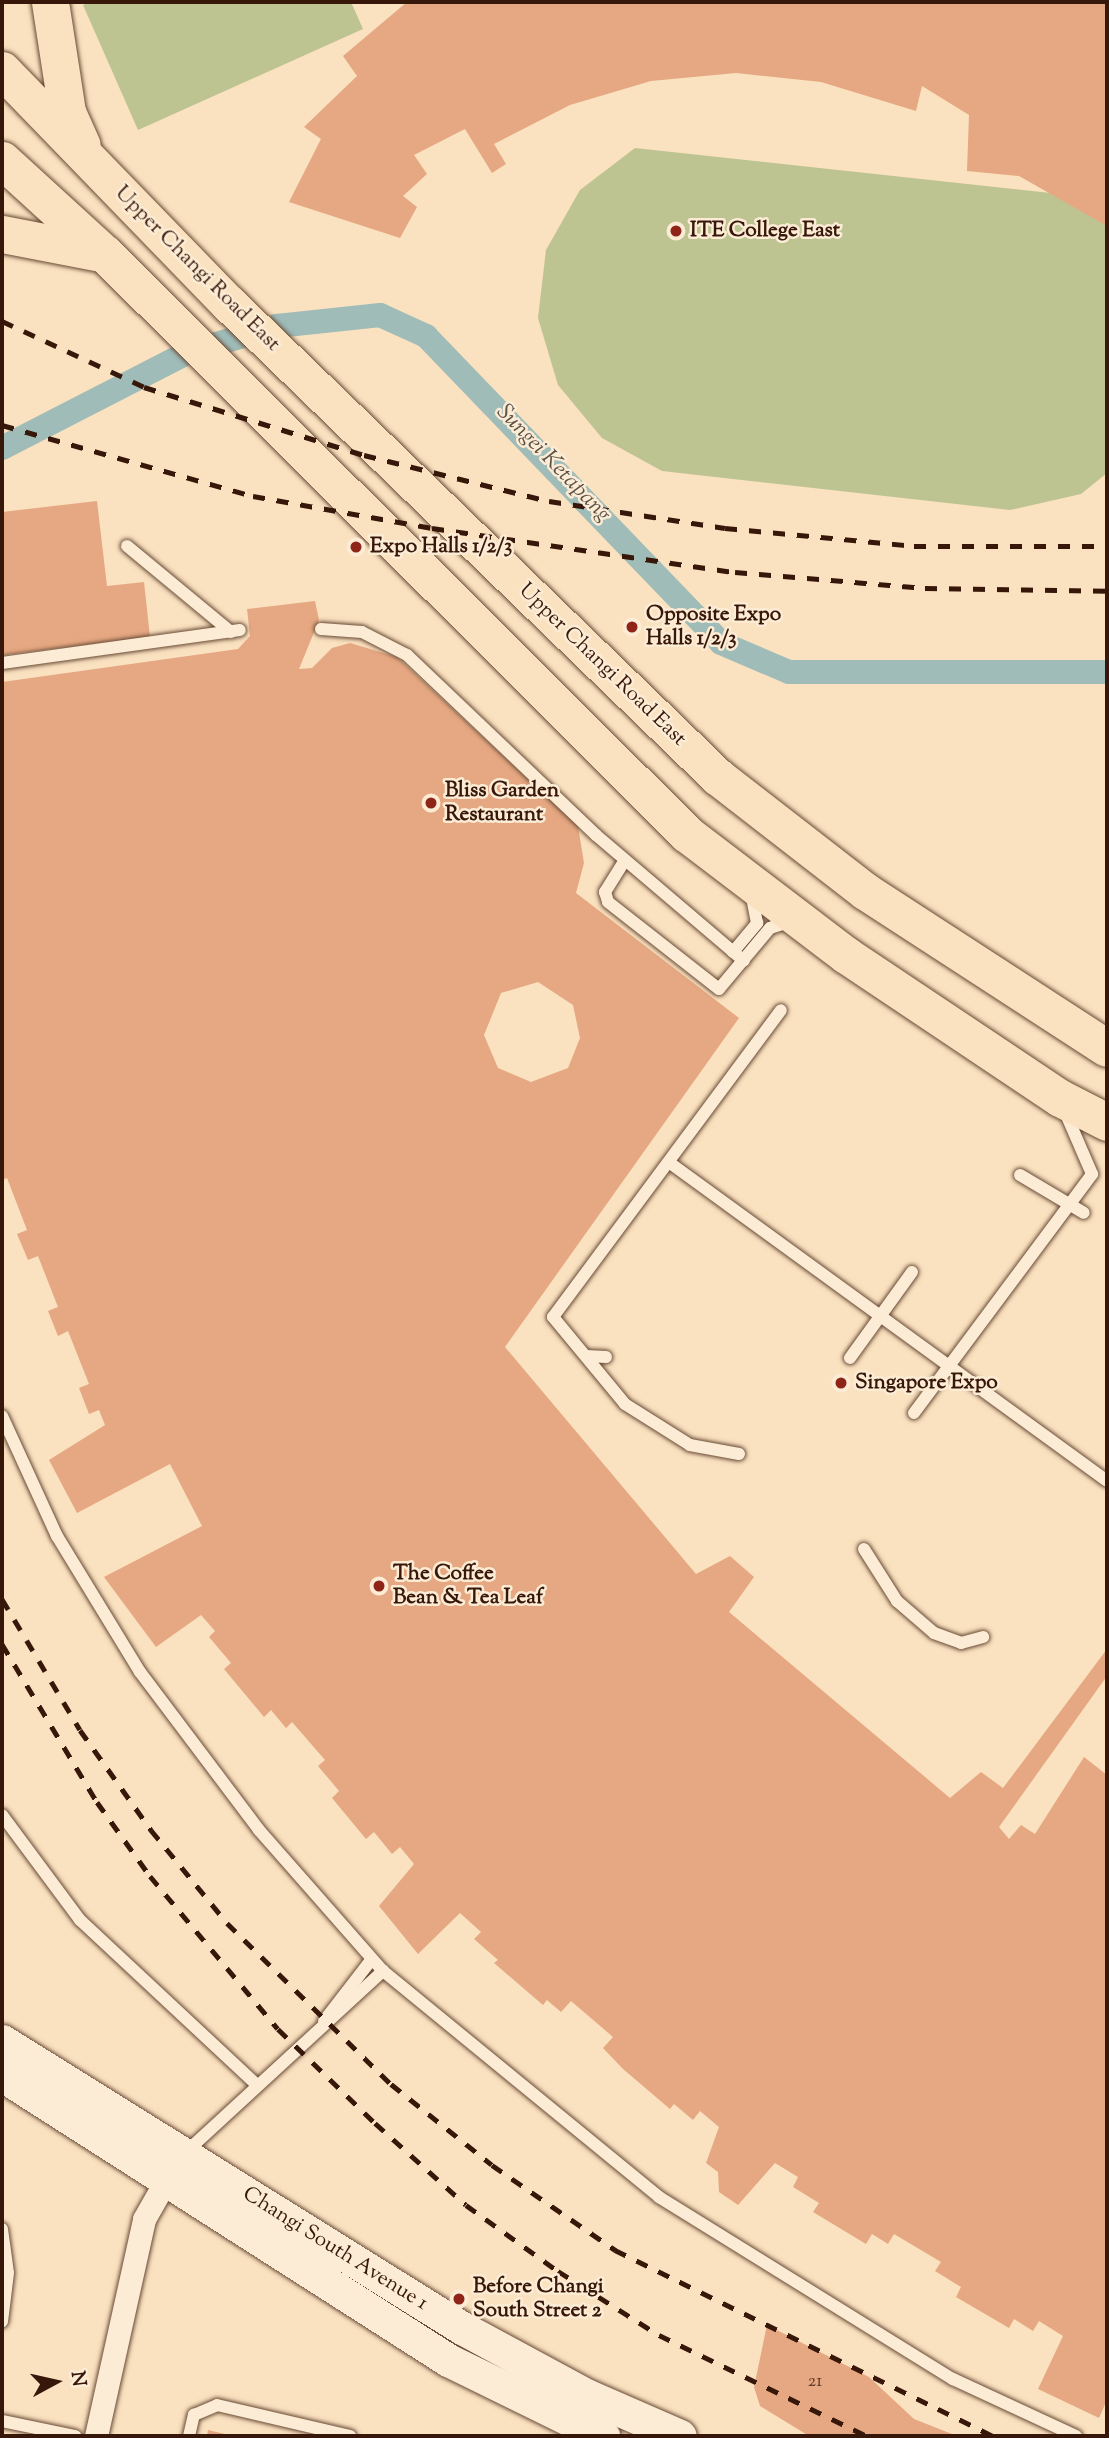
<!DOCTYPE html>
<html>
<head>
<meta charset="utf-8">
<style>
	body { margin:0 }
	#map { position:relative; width:1109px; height:2438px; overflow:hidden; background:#fae1bf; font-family:"Sorts Mill Goudy",serif }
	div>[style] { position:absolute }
	.green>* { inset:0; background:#bec392 }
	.canal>* { height:24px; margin:-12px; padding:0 12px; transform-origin:12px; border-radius:12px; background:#9fbcb8 }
	.building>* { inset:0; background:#e6a882 }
	.roads { filter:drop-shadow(0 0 2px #684a36) drop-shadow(0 0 2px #684a36) }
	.lane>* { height:12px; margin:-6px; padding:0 6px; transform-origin:6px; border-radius:6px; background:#fcecd5 }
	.street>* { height:23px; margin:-11.5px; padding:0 11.5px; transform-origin:11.5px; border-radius:11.5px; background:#fcecd5 }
	.secondary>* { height:33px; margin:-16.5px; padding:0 16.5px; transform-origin:16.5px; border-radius:16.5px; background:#fcecd5 }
	.primary>* { height:37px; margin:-18.5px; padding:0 18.5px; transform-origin:18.5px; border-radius:18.5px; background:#fae1bf }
	.rail>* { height:5px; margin-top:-2.5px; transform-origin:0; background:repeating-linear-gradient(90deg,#371709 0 12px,transparent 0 24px) }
	.dots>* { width:19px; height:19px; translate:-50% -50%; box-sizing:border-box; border:4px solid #fcecd5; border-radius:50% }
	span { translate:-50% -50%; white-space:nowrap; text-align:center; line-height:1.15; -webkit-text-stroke:5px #fcecd5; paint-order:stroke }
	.number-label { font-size:18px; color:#633b27 }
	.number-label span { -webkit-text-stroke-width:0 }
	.poi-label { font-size:21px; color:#371709; font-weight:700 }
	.left { translate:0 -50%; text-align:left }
	.street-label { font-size:21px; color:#371709 }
	.water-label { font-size:23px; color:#5b5146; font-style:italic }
	.frame { position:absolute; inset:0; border:4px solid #371709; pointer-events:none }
	.north { position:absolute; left:21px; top:2347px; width:70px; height:70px; -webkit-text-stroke:5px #fcecd5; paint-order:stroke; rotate:82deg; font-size:19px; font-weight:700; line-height:28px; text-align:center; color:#371709 }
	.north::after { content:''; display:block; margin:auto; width:24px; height:32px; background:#371709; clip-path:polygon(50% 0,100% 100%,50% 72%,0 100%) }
</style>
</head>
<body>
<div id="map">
	<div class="green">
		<div style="clip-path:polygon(90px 2px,351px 2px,363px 29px,138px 130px,83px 5px)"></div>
		<div style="clip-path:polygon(635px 148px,1087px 197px,1107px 215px,1107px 473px,1081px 494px,1010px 510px,662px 471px,602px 438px,558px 385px,538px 318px,546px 250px,580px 190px)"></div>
	</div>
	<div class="canal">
		<div style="left:2px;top:448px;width:210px;rotate:-27.2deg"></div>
		<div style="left:189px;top:352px;width:92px;rotate:-16.5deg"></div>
		<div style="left:277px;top:326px;width:104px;rotate:-6.1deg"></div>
		<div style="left:380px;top:315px;width:51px;rotate:24.5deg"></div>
		<div style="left:426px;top:336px;width:426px;rotate:46.1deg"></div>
		<div style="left:721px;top:643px;width:74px;rotate:23.1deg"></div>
		<div style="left:789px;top:672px;width:318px"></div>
	</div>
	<div class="building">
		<div style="clip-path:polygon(407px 2px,1107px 2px,1107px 226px,1019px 176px,967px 171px,969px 115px,922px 86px,916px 111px,821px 82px,736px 73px,651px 81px,570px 105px,494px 144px,506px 164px,492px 173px,465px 129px,414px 155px,427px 174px,403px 196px,417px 207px,400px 238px,289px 202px,321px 139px,304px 127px,357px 76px,343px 56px)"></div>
		<div style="clip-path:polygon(97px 501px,107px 586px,144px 582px,150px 637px,2px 655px,2px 512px)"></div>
		<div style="clip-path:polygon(evenodd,315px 601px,319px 620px,299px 669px,312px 668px,332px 648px,350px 643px,397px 657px,578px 826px,584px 863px,576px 893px,739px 1018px,505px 1347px,696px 1574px,730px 1556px,754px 1577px,729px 1612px,950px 1798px,981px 1772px,1003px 1788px,1107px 1649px,1107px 1676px,999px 1827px,1009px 1839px,1021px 1825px,1035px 1834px,1084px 1757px,1107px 1775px,1107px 2400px,1099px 2418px,1038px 2389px,1063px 2336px,1039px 2321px,1033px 2331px,1014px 2319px,1009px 2328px,956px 2297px,961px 2287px,935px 2271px,941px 2262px,894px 2234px,888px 2244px,872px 2234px,866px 2244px,813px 2212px,819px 2203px,793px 2187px,798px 2177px,775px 2163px,738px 2205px,719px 2192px,718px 2172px,706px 2163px,719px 2127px,700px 2111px,693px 2120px,674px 2104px,670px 2109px,623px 2069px,603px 2048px,613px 2037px,571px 2001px,561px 2012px,547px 2000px,543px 2005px,494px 1963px,498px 1960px,474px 1939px,481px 1932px,460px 1913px,418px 1954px,379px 1906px,414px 1864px,400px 1847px,392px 1854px,374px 1832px,366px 1839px,332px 1798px,339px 1791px,318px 1766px,325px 1760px,292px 1722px,286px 1728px,271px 1710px,264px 1717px,224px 1669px,231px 1663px,209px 1637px,215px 1631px,201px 1615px,156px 1647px,104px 1577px,202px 1526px,170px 1464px,77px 1513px,49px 1460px,105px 1425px,99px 1410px,89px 1414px,79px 1388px,89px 1384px,68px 1331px,58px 1336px,48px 1311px,58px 1307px,38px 1256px,28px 1260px,17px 1234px,27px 1230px,7px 1178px,2px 1180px,2px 682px,238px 649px,250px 636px,247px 609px,315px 601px,538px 982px,573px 1005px,580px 1038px,568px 1068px,531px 1082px,498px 1068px,484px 1035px,501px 993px,538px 982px)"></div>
		<div style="clip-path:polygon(767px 2325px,869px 2377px,914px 2419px,957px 2436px,809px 2436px,760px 2406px,754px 2387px)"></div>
		<div style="clip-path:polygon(208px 2430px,229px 2435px,229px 2436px,207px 2436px)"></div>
	</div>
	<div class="roads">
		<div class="lane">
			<div style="left:127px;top:546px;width:135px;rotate:39.6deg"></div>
			<div style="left:321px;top:629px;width:41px;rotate:4.2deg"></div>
			<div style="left:362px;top:632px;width:51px;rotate:27.1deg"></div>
			<div style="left:407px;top:655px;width:261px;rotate:43.6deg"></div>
			<div style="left:596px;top:835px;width:194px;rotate:40.4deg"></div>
			<div style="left:2px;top:663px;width:240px;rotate:-7.9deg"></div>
			<div style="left:625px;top:860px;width:38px;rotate:122deg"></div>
			<div style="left:605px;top:892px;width:10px;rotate:73deg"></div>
			<div style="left:608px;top:902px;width:141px;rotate:38.1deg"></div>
			<div style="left:719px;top:989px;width:80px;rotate:-50.1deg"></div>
			<div style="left:770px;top:928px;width:22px;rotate:-18deg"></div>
			<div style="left:733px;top:952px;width:38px;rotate:-50deg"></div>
			<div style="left:757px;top:923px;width:32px;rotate:-101deg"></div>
			<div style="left:670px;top:1163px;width:540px;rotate:36.04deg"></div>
			<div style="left:1020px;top:1175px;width:74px;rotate:30.7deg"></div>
			<div style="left:586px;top:1356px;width:20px;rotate:3deg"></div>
			<div style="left:850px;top:1358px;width:106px;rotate:-54.2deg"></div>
			<div style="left:914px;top:1413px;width:298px;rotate:-53.3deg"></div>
			<div style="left:1092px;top:1174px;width:73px;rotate:-113.4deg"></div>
			<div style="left:2px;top:1416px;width:132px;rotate:65.4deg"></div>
			<div style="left:57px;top:1536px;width:159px;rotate:58.6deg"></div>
			<div style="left:140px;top:1672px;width:198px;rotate:53deg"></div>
			<div style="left:259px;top:1830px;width:188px;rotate:48.7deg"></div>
			<div style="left:383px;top:1971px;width:357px;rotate:39.3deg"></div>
			<div style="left:659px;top:2197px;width:346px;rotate:31.8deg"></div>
			<div style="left:953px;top:2379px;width:136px;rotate:24.9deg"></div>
			<div style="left:739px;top:1454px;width:50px;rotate:-169.6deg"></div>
			<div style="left:690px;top:1445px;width:77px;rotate:-147.8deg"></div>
			<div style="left:625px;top:1404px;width:113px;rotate:-129.6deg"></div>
			<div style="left:553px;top:1317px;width:382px;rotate:-53.4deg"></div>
			<div style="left:864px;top:1549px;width:62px;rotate:57.6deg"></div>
			<div style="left:897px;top:1601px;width:49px;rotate:40.9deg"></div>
			<div style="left:934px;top:1633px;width:29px;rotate:20deg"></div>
			<div style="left:961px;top:1643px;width:23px;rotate:-15deg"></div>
			<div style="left:2px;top:1815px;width:131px;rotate:53.4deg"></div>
			<div style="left:80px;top:1920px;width:242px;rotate:43deg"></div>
			<div style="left:324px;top:2021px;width:78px;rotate:-52.3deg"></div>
			<div style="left:186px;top:2152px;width:268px;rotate:-42.6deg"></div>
			<div style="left:2px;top:2229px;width:44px;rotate:82.2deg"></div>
			<div style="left:8px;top:2273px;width:49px;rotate:97deg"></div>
			<div style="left:2px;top:2421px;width:75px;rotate:11.6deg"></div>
			<div style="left:189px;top:2436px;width:22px;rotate:-77deg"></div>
			<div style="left:194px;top:2415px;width:25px;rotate:-23deg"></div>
			<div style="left:217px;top:2405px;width:137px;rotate:13.1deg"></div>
		</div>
		<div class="street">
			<div style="left:96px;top:2436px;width:222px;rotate:-77.5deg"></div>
			<div style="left:144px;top:2219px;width:59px;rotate:-60.4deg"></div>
		</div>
		<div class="secondary">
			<div style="left:2px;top:2041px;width:542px;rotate:31.96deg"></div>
			<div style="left:462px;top:2328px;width:143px;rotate:28.4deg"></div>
			<div style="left:588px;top:2396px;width:100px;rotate:23.5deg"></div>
			<div style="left:2px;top:2075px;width:529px;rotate:32.58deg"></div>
			<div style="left:448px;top:2360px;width:173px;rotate:26.1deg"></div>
		</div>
		<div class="primary">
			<div style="left:50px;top:2px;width:111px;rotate:81.2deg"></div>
			<div style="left:67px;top:112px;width:36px;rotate:66deg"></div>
			<div style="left:2px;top:70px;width:326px;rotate:45.9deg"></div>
			<div style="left:229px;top:304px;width:680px;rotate:44.05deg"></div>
			<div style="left:718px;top:777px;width:186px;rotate:37.8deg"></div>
			<div style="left:865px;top:891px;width:288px;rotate:33deg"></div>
			<div style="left:2px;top:160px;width:139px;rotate:42.4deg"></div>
			<div style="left:105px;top:254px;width:822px;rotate:44.9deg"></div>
			<div style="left:687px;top:834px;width:200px;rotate:37.3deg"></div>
			<div style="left:846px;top:955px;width:257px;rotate:33.8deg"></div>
			<div style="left:1060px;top:1098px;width:53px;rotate:27.1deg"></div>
			<div style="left:2px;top:234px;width:101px;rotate:10.9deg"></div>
		</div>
	</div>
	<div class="rail">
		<div style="left:2px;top:321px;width:157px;rotate:24.9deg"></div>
		<div style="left:144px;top:387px;width:230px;rotate:17.2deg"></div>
		<div style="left:364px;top:455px;width:191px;rotate:14deg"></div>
		<div style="left:549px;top:501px;width:178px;rotate:8.7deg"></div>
		<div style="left:725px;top:528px;width:190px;rotate:5.4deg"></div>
		<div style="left:914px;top:546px;width:193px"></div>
		<div style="left:2px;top:425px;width:261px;rotate:15.8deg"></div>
		<div style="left:253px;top:496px;width:182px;rotate:10.1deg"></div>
		<div style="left:432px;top:528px;width:306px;rotate:8.3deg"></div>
		<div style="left:735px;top:572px;width:191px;rotate:4.8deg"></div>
		<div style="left:925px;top:588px;width:182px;rotate:0.9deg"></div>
		<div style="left:2px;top:1599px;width:152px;rotate:59.2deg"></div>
		<div style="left:80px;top:1730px;width:123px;rotate:54.6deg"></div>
		<div style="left:151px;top:1830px;width:120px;rotate:50.7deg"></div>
		<div style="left:227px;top:1923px;width:230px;rotate:44.5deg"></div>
		<div style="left:391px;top:2084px;width:129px;rotate:38.7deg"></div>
		<div style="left:492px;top:2165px;width:150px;rotate:34.6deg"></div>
		<div style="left:615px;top:2250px;width:421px;rotate:26.2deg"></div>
		<div style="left:2px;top:1644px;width:184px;rotate:59deg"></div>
		<div style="left:97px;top:1802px;width:91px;rotate:54.4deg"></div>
		<div style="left:150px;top:1876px;width:199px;rotate:50.1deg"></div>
		<div style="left:278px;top:2029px;width:135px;rotate:44.1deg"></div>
		<div style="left:375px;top:2123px;width:122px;rotate:42deg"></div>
		<div style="left:466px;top:2205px;width:113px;rotate:35.7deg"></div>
		<div style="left:558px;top:2271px;width:120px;rotate:32.4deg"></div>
		<div style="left:659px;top:2335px;width:231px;rotate:25.9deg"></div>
	</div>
	<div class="dots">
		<div style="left:676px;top:231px;background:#8f2418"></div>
		<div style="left:356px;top:547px;background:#8f2418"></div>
		<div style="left:632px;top:627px;background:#8f2418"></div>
		<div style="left:431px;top:803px;background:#8f2418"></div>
		<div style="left:841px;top:1383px;background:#8f2418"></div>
		<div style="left:379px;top:1586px;background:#8f2418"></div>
		<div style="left:459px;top:2299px;background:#8f2418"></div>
	</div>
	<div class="number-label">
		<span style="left:815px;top:2382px">21</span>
	</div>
	<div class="poi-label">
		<span class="left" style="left:690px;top:231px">ITE College East</span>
		<span class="left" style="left:370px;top:547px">Expo Halls 1/2/3</span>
		<span class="left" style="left:646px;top:627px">Opposite Expo<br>Halls 1/2/3</span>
		<span class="left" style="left:445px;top:803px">Bliss Garden<br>Restaurant</span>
		<span class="left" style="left:855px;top:1383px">Singapore Expo</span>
		<span class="left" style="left:393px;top:1586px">The Coffee<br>Bean &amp; Tea Leaf</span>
		<span class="left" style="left:473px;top:2299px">Before Changi<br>South Street 2</span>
	</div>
	<div class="street-label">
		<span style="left:197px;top:269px;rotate:45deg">Upper Changi Road East</span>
		<span style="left:602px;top:665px;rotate:44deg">Upper Changi Road East</span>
		<span style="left:335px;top:2249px;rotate:32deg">Changi South Avenue 1</span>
	</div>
	<div class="water-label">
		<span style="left:553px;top:464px;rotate:46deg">Sungei Ketapang</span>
	</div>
	<div class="frame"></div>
	<div class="north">N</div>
</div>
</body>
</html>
